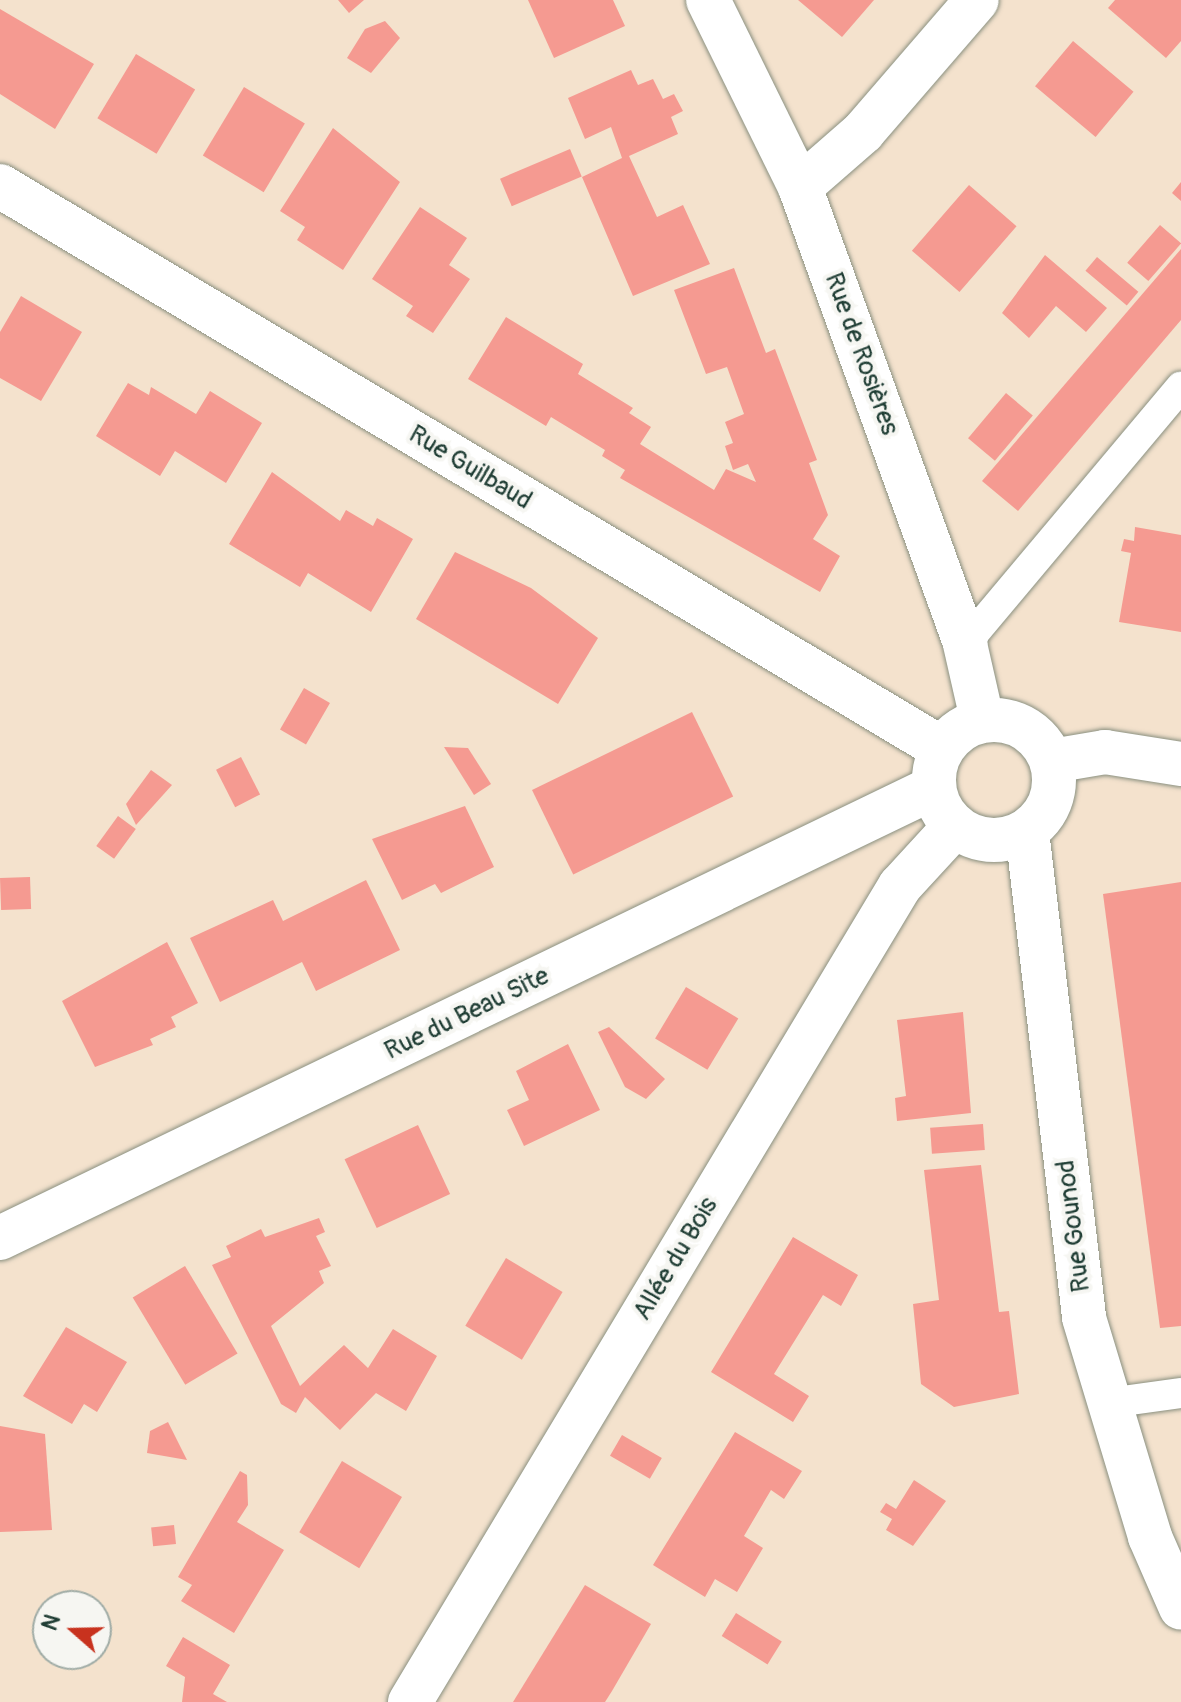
<!DOCTYPE html>
<html>
<head>
<meta charset="utf-8">
<style>
	body { margin:0 }
	#map { position:relative; width:1181px; height:1702px; overflow:hidden; background:#f4e2cd; font-family:Pangolin,sans-serif }
	div>[style] { position:absolute }
	.building>* { inset:0; background:#f59a91; transform-origin:0 0 }
	.roads { filter:drop-shadow(0 0 2px #8a9080) drop-shadow(0 0 2px #8a9080) }
	.service>* { height:30px; margin:-15px; padding:0 15px; transform-origin:15px; border-radius:15px; background:#fff }
	.minor>* { height:44px; margin:-22px; padding:0 22px; transform-origin:22px; border-radius:22px; background:#fff }
	.minor>.ring { margin:-22px; padding:0; box-sizing:content-box; background:none; border:44px solid #fff; border-radius:50% }
	span { translate:-50% -50%; white-space:nowrap; text-align:center; line-height:1.15; -webkit-text-stroke:8px #f6f6f2; paint-order:stroke }
	.street-label { font-size:26px; color:#1f3d34 }
	.north { position:absolute; left:32px; top:1590px; width:80px; height:80px; box-sizing:border-box; background:#f6f6f2; border:2px solid #a0aca6; border-radius:50%; rotate:290deg; font-size:22px; font-weight:700; line-height:32px; text-align:center; color:#1f3d34 }
	.north::after { content:''; display:block; margin:auto; width:28px; height:36px; background:#c8321e; clip-path:polygon(50% 0,100% 100%,50% 72%,0 100%) }
</style>
</head>
<body>
<div id="map">
	<div class="building">
		<div style="clip-path:polygon(338px 0,364px 0,349px 13px)"></div>
		<div style="clip-path:polygon(528px 0,613px 0,625px 26px,554px 58px)"></div>
		<div style="clip-path:polygon(798px 0,874px 0,842px 37px)"></div>
		<div style="clip-path:polygon(1115px 0,1181px 0,1181px 41px,1166px 58px,1108px 8px)"></div>
		<div style="clip-path:polygon(0 9px,94px 64px,55px 129px,0 94px)"></div>
		<div style="clip-path:polygon(385px 21px,400px 38px,371px 73px,347px 58px,365px 29px)"></div>
		<div style="left:1073px;top:41px;width:79px;height:59px;rotate:40deg"></div>
		<div style="left:136px;top:54px;width:69px;height:75px;rotate:31deg"></div>
		<div style="clip-path:polygon(631px 70px,638px 85px,653px 79px,663px 99px,674px 94px,683px 111px,671px 117px,678px 134px,629px 156px,657px 217px,683px 205px,710px 264px,633px 296px,582px 177px,622px 158px,611px 127px,585px 139px,568px 98px)"></div>
		<div style="left:244px;top:87px;width:71px;height:80px;rotate:31deg"></div>
		<div style="clip-path:polygon(333px 128px,400px 182px,343px 270px,297px 240px,305px 227px,280px 211px)"></div>
		<div style="left:570px;top:149px;width:30px;height:76px;rotate:67deg"></div>
		<div style="clip-path:polygon(1181px 182px,1181px 201px,1172px 193px)"></div>
		<div style="left:969px;top:185px;width:63px;height:87px;rotate:41deg"></div>
		<div style="clip-path:polygon(420px 207px,467px 238px,449px 265px,470px 279px,433px 333px,406px 316px,413px 306px,372px 279px)"></div>
		<div style="left:1160px;top:225px;width:28px;height:50px;rotate:41deg"></div>
		<div style="clip-path:polygon(1181px 249px,1181px 320px,1018px 511px,982px 481px)"></div>
		<div style="clip-path:polygon(1045px 255px,1107px 308px,1086px 332px,1056px 306px,1029px 338px,1002px 313px)"></div>
		<div style="left:1097px;top:257px;width:54px;height:18px;rotate:40deg"></div>
		<div style="clip-path:polygon(734px 268px,766px 353px,775px 349px,817px 460px,809px 463px,828px 515px,813px 539px,840px 556px,820px 592px,620px 478px,625px 470px,602px 456px,605px 450px,551px 417px,546px 426px,468px 379px,506px 317px,583px 364px,578px 374px,633px 408px,629px 413px,651px 427px,640px 444px,714px 490px,726px 469px,756px 482px,748px 464px,733px 470px,725px 446px,733px 443px,725px 422px,744px 414px,727px 367px,706px 374px,674px 290px)"></div>
		<div style="clip-path:polygon(21px 296px,82px 332px,41px 401px,0 378px,0 332px)"></div>
		<div style="clip-path:polygon(128px 383px,149px 395px,151px 387px,196px 414px,210px 391px,262px 423px,226px 483px,175px 451px,160px 476px,96px 436px)"></div>
		<div style="left:1006px;top:393px;width:35px;height:59px;rotate:40deg"></div>
		<div style="clip-path:polygon(272px 472px,340px 521px,346px 510px,373px 526px,377px 518px,413px 539px,371px 612px,308px 573px,300px 587px,229px 544px)"></div>
		<div style="clip-path:polygon(1135px 527px,1181px 535px,1181px 632px,1119px 622px,1131px 553px,1121px 551px,1124px 539px,1134px 541px)"></div>
		<div style="clip-path:polygon(455px 552px,531px 588px,598px 638px,558px 704px,416px 619px)"></div>
		<div style="left:304px;top:688px;width:30px;height:48px;rotate:30deg"></div>
		<div style="left:692px;top:712px;width:94px;height:178px;rotate:64deg"></div>
		<div style="clip-path:polygon(444px 747px,468px 748px,491px 784px,474px 795px)"></div>
		<div style="left:241px;top:757px;width:42px;height:28px;rotate:63deg"></div>
		<div style="clip-path:polygon(151px 770px,172px 785px,136px 825px,126px 804px)"></div>
		<div style="clip-path:polygon(465px 806px,494px 867px,441px 893px,435px 884px,402px 900px,372px 839px)"></div>
		<div style="left:118px;top:816px;width:22px;height:37px;rotate:36deg"></div>
		<div style="left:30px;top:877px;width:32px;height:30px;rotate:88deg"></div>
		<div style="clip-path:polygon(366px 880px,400px 950px,316px 991px,302px 962px,220px 1002px,190px 938px,273px 900px,283px 921px)"></div>
		<div style="clip-path:polygon(1181px 882px,1181px 1326px,1160px 1328px,1103px 894px)"></div>
		<div style="clip-path:polygon(167px 942px,198px 1003px,171px 1017px,176px 1027px,150px 1039px,153px 1045px,95px 1067px,62px 1001px)"></div>
		<div style="left:686px;top:987px;width:61px;height:60px;rotate:31deg"></div>
		<div style="clip-path:polygon(963px 1012px,971px 1113px,897px 1121px,895px 1098px,906px 1096px,897px 1020px)"></div>
		<div style="clip-path:polygon(609px 1027px,665px 1079px,646px 1099px,625px 1087px,598px 1032px)"></div>
		<div style="clip-path:polygon(568px 1044px,600px 1110px,524px 1146px,507px 1110px,529px 1100px,516px 1071px)"></div>
		<div style="left:983px;top:1124px;width:26px;height:53px;rotate:86deg"></div>
		<div style="left:418px;top:1125px;width:76px;height:81px;rotate:65deg"></div>
		<div style="clip-path:polygon(981px 1165px,999px 1312px,1009px 1311px,1019px 1394px,954px 1407px,921px 1384px,913px 1304px,939px 1300px,924px 1170px)"></div>
		<div style="clip-path:polygon(319px 1218px,325px 1232px,316px 1236px,331px 1266px,319px 1271px,324px 1283px,271px 1326px,300px 1386px,344px 1345px,368px 1368px,393px 1329px,437px 1356px,406px 1411px,376px 1393px,340px 1430px,305px 1397px,296px 1413px,281px 1404px,212px 1265px,231px 1257px,226px 1246px,261px 1229px,265px 1237px)"></div>
		<div style="clip-path:polygon(793px 1237px,858px 1275px,841px 1306px,823px 1295px,774px 1374px,809px 1396px,793px 1422px,711px 1372px)"></div>
		<div style="left:506px;top:1258px;width:66px;height:79px;rotate:31deg"></div>
		<div style="left:185px;top:1266px;width:102px;height:61px;rotate:59deg"></div>
		<div style="clip-path:polygon(66px 1327px,127px 1362px,97px 1412px,84px 1404px,72px 1424px,23px 1396px)"></div>
		<div style="clip-path:polygon(168px 1422px,187px 1460px,147px 1453px,150px 1431px)"></div>
		<div style="clip-path:polygon(0 1426px,45px 1434px,52px 1530px,0 1532px)"></div>
		<div style="clip-path:polygon(735px 1432px,802px 1471px,784px 1499px,771px 1490px,744px 1536px,763px 1548px,737px 1592px,715px 1579px,705px 1597px,653px 1565px)"></div>
		<div style="left:622px;top:1435px;width:46px;height:24px;rotate:30deg"></div>
		<div style="left:342px;top:1461px;width:70px;height:83px;rotate:31deg"></div>
		<div style="clip-path:polygon(240px 1471px,247px 1475px,248px 1505px,237px 1522px,284px 1550px,234px 1633px,181px 1601px,192px 1585px,178px 1577px)"></div>
		<div style="clip-path:polygon(914px 1480px,946px 1501px,913px 1546px,886px 1530px,892px 1519px,880px 1512px,886px 1503px,896px 1509px)"></div>
		<div style="left:174px;top:1525px;width:19px;height:23px;rotate:84deg"></div>
		<div style="clip-path:polygon(585px 1585px,651px 1624px,612px 1691px,605px 1702px,513px 1702px)"></div>
		<div style="left:736px;top:1613px;width:54px;height:27px;rotate:32deg"></div>
		<div style="clip-path:polygon(183px 1637px,230px 1665px,213px 1694px,227px 1702px,182px 1702px,185px 1677px,166px 1666px)"></div>
	</div>
	<div class="roads">
		<div class="service">
			<div style="left:965px;top:644px;width:336px;rotate:-50deg"></div>
			<div style="left:1108px;top:1403px;width:74px;rotate:-7.8deg"></div>
		</div>
		<div class="minor">
			<div style="left:708px;top:0;width:208px;rotate:63.8deg"></div>
			<div style="left:800px;top:187px;width:486px;rotate:70.1deg"></div>
			<div style="left:965px;top:644px;width:77px;rotate:77.2deg"></div>
			<div style="left:0;top:186px;width:1096px;rotate:30.85deg"></div>
			<div style="left:800px;top:187px;width:84px;rotate:-41.1deg"></div>
			<div style="left:863px;top:132px;width:174px;rotate:-49.2deg"></div>
			<div class="ring" style="left:934px;top:720px;width:76px;height:76px"></div>
			<div style="left:1052px;top:761px;width:54px;rotate:-9.6deg"></div>
			<div style="left:1105px;top:752px;width:77px;rotate:9deg"></div>
			<div style="left:1027px;top:831px;width:490px;rotate:83.3deg"></div>
			<div style="left:1084px;top:1318px;width:229px;rotate:73.2deg"></div>
			<div style="left:1150px;top:1537px;width:77px;rotate:66.4deg"></div>
			<div style="left:0;top:1238px;width:1036px;rotate:-25.75deg"></div>
			<div style="left:410px;top:1702px;width:952px;rotate:-59.02deg"></div>
			<div style="left:900px;top:886px;width:81px;rotate:-47.5deg"></div>
		</div>
	</div>
	<div class="street-label">
		<span style="left:861px;top:354px;rotate:70deg">Rue de Rosières</span>
		<span style="left:470px;top:468px;rotate:31deg">Rue Guilbaud</span>
		<span style="left:467px;top:1014px;rotate:-26deg">Rue du Beau Site</span>
		<span style="left:1074px;top:1226px;rotate:-97deg">Rue Gounod</span>
		<span style="left:676px;top:1259px;rotate:-59deg">Allée du Bois</span>
	</div>
	<div class="north">N</div>
</div>
</body>
</html>
